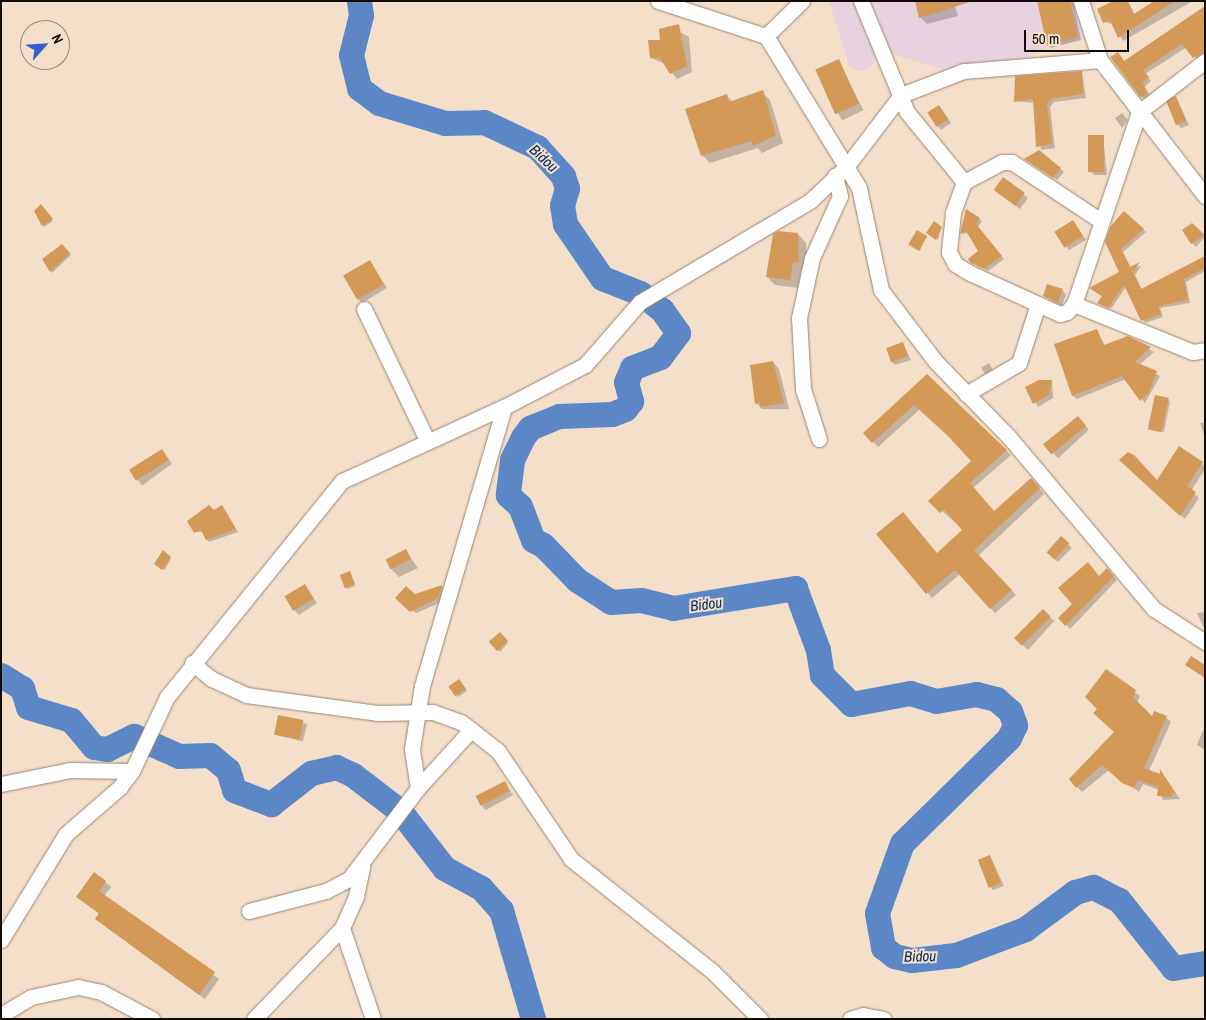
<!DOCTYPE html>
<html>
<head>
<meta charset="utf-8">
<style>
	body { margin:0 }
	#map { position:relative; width:1206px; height:1020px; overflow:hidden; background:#f4dfca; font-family:"Archivo Narrow",sans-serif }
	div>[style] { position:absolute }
	.commercial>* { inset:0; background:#e8d2df }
	.shadow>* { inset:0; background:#0003; transform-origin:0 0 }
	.river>* { height:25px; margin:-12.5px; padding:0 12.5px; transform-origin:12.5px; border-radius:12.5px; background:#5c87c7 }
	.building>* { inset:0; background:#d49957; transform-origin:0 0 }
	.roads { filter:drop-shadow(0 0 1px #988572) drop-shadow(0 0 1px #988572) }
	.minor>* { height:15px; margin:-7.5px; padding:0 7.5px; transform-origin:7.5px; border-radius:7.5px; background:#fff }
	span { translate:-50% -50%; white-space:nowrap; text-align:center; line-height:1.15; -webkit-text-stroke:4px #f4dfca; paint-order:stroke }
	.water-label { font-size:15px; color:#022d67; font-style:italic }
	.frame { position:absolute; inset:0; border:2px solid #110b05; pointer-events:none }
	.north { position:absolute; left:20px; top:20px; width:50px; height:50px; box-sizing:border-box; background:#f4dfca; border:1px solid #998a7b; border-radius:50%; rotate:64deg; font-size:14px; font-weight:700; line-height:20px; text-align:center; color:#110b05 }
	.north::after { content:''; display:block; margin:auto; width:18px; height:22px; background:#325fce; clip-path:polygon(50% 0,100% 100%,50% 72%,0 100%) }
	.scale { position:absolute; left:1024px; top:30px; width:105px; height:22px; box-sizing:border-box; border:2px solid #110b05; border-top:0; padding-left:6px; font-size:15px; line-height:18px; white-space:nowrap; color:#110b05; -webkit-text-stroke:4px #f4dfca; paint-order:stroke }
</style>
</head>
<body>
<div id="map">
	<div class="commercial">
		<div style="clip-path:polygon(829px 1px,1096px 1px,1082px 25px,1085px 39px,1047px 47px,1011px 67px,945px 70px,883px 51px,867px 70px,857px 71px,849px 65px)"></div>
	</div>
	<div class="shadow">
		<div style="clip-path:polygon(953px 1px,958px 16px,927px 24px,920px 17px)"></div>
		<div style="clip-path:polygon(1049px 1px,1073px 1px,1081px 40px,1051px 48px,1048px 44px)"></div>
		<div style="clip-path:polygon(1115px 1px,1128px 1px,1135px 15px,1156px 1px,1193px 1px,1123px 41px,1113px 24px,1104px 22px)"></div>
		<div style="clip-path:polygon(669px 26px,689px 37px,692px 72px,677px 79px,665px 64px,651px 58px,661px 41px,661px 30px)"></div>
		<div style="clip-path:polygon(1205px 36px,1205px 53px,1197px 59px,1187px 47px,1145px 74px,1151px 81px,1144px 87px,1151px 97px,1146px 101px,1112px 58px,1118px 53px,1125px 62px)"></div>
		<div style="left:838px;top:60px;width:56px;height:24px;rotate:63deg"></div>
		<div style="clip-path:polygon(1082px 72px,1086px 98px,1054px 102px,1050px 107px,1055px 148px,1041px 150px,1035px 103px,1015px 101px)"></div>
		<div style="clip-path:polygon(762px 92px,770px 100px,783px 143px,762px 153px,758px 148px,710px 163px,702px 155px,727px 96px,733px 102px)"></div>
		<div style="clip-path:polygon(1176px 97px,1189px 125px,1181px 128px,1177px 124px)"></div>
		<div style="clip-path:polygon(942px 110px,951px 123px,941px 130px,928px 113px)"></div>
		<div style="clip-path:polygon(1122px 113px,1128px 120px,1122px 128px,1115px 118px)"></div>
		<div style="clip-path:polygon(1103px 136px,1107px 175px,1094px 175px,1090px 171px)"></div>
		<div style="clip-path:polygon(1039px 152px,1064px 172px,1057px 180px,1029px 162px)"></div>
		<div style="clip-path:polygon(1004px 179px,1028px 198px,1020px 209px,999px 194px)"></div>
		<div style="clip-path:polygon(41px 206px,53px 221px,44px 227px,43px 225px)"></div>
		<div style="clip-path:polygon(967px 211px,982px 221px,978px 227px,1004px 259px,988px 271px,972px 262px,980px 251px,969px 233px,962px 234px)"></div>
		<div style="clip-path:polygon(1124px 213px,1146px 232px,1123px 252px,1131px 268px,1141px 266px,1135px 275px,1142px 290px,1205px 257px,1205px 271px,1186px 282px,1190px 303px,1160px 308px,1163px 317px,1145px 323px,1126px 287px,1111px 309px,1099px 303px,1103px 297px,1091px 289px,1120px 273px,1106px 242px)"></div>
		<div style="clip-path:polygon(1192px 225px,1205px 237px,1196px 247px,1192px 243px)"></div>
		<div style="clip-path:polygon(1076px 226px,1086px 240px,1069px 250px,1066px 246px)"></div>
		<div style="clip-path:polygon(941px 228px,938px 240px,929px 234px)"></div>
		<div style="clip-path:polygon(798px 234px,806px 243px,807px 271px,801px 270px,798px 288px,775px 285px,767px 277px)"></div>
		<div style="clip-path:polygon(926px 237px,920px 251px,911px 246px)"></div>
		<div style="clip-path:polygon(62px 245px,71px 255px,52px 273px,44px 259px)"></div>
		<div style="clip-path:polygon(369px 261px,387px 288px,362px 303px,358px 299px)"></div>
		<div style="clip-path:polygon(1062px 290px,1066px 294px,1062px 306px,1044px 296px)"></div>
		<div style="clip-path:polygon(1096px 331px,1105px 346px,1128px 337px,1154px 352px,1139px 365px,1160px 376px,1145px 403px,1126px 379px,1077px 399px,1073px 396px,1055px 345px)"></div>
		<div style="clip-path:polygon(903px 344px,911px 360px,895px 365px,891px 361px)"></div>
		<div style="clip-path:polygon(773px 362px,779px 369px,789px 409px,762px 409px,756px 403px)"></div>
		<div style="left:989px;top:363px;width:8px;height:9px;rotate:60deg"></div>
		<div style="clip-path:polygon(927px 376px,1011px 455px,973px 488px,994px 512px,1036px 484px,1044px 494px,978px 556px,1016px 595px,995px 613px,960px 574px,932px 598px,878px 534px,937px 554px,964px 530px,930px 501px,973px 461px,952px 439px,920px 409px,878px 447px,865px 433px)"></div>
		<div style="clip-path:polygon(1052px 381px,1053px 398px,1038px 407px,1027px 387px)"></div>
		<div style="clip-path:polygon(1156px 396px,1170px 401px,1164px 432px,1151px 429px)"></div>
		<div style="left:1078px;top:418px;width:16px;height:42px;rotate:47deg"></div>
		<div style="clip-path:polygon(1205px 422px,1205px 438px,1200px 423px)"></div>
		<div style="left:162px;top:450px;width:17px;height:37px;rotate:54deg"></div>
		<div style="clip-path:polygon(1121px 460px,1157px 482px,1202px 463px,1205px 469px,1191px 491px,1199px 498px,1185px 519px)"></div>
		<div style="clip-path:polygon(224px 509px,238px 532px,209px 542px,203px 532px,195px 532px,214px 511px)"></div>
		<div style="left:1062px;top:538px;width:14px;height:20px;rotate:45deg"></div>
		<div style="clip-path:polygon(405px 550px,418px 568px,399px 577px,391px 569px)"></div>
		<div style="clip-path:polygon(171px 558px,165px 570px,157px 565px)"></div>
		<div style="clip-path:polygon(350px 572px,355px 586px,347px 589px,345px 587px)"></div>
		<div style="clip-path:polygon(1111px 573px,1117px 580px,1070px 629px,1060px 618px,1100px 577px)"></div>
		<div style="clip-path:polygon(305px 586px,317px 603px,299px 615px,295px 611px)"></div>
		<div style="clip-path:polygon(442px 586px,445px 590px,442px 602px,416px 613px,400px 601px)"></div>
		<div style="left:1043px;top:611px;width:15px;height:39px;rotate:42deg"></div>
		<div style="clip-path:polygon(1205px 612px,1205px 630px,1197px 613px)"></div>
		<div style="clip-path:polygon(499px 634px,508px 643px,500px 652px,489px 641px)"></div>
		<div style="clip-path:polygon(1106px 671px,1140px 696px,1137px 703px,1153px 718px,1166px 717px,1171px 722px,1149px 771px,1161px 776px,1161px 772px,1180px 799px,1163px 800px,1159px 790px,1143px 784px,1139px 792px,1109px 770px,1082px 792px,1070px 780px,1116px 732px,1098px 709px)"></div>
		<div style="clip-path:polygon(461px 682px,467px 691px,458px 697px,457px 696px)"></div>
		<div style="left:279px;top:717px;width:29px;height:18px;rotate:14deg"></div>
		<div style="clip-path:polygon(1203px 730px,1205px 731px,1205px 750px,1197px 745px)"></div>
		<div style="clip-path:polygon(504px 782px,513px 795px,486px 810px,482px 806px)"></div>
		<div style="clip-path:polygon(990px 856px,1004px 886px,993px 890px,989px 886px)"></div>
		<div style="clip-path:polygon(94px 873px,111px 887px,104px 896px,219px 979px,205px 999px,96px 919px,99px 914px,77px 897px)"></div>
	</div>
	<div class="river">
		<div style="left:359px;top:1px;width:14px;rotate:82deg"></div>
		<div style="left:361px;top:15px;width:41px;rotate:104deg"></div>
		<div style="left:351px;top:55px;width:34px;rotate:76deg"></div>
		<div style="left:359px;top:88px;width:25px;rotate:37deg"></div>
		<div style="left:379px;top:103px;width:69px;rotate:16.9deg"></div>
		<div style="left:445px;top:123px;width:39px;rotate:-1deg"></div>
		<div style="left:484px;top:122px;width:59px;rotate:25.3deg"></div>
		<div style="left:537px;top:147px;width:39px;rotate:48deg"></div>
		<div style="left:563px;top:176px;width:13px;rotate:72deg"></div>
		<div style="left:567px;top:188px;width:18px;rotate:106deg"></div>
		<div style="left:562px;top:205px;width:19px;rotate:81deg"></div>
		<div style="left:565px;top:224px;width:65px;rotate:55.6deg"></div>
		<div style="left:602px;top:278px;width:41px;rotate:21.5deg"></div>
		<div style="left:640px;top:293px;width:28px;rotate:38deg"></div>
		<div style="left:662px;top:310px;width:28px;rotate:55deg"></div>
		<div style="left:678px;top:333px;width:30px;rotate:127deg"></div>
		<div style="left:660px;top:357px;width:30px;rotate:159deg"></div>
		<div style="left:632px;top:368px;width:15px;rotate:113deg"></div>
		<div style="left:626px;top:382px;width:20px;rotate:75deg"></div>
		<div style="left:631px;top:401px;width:10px;rotate:127deg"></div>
		<div style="left:625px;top:409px;width:14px;rotate:159deg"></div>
		<div style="left:612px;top:414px;width:53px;rotate:177.8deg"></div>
		<div style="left:559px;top:416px;width:31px;rotate:158deg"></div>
		<div style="left:530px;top:428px;width:11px;rotate:128deg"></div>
		<div style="left:523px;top:437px;width:25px;rotate:116deg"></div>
		<div style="left:512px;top:460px;width:35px;rotate:97deg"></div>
		<div style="left:508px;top:495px;width:16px;rotate:43deg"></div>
		<div style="left:520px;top:506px;width:36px;rotate:69deg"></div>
		<div style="left:533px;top:540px;width:11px;rotate:27deg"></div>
		<div style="left:543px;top:545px;width:49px;rotate:45.8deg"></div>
		<div style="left:577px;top:580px;width:40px;rotate:32.9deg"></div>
		<div style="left:611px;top:602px;width:30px;rotate:-4deg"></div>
		<div style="left:641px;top:600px;width:33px;rotate:14deg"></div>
		<div style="left:673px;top:608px;width:124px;rotate:-9.3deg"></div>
		<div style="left:795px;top:588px;width:66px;rotate:69.6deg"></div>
		<div style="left:818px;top:650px;width:25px;rotate:81deg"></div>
		<div style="left:822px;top:675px;width:41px;rotate:45deg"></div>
		<div style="left:851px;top:704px;width:60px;rotate:-10.6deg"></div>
		<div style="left:910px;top:693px;width:27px;rotate:17deg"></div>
		<div style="left:936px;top:701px;width:41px;rotate:-9.9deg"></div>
		<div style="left:976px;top:694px;width:21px;rotate:14deg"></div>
		<div style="left:996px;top:699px;width:18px;rotate:41deg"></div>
		<div style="left:1010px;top:711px;width:15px;rotate:70deg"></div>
		<div style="left:1015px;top:725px;width:14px;rotate:115deg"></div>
		<div style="left:1009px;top:738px;width:150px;rotate:135.5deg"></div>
		<div style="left:902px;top:843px;width:74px;rotate:109.7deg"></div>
		<div style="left:877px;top:913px;width:35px;rotate:80deg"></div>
		<div style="left:883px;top:947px;width:14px;rotate:39deg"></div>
		<div style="left:894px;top:956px;width:18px;rotate:13deg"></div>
		<div style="left:912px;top:960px;width:44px;rotate:-6.5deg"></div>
		<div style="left:956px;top:955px;width:74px;rotate:-20.6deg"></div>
		<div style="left:1025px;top:929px;width:62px;rotate:-36.5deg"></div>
		<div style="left:1075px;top:892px;width:19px;rotate:-16deg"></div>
		<div style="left:1093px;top:887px;width:29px;rotate:27deg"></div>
		<div style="left:1119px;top:900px;width:87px;rotate:51.5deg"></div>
		<div style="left:1173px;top:968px;width:32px;rotate:-9deg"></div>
		<div style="left:1px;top:675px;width:25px;rotate:32deg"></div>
		<div style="left:22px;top:688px;width:20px;rotate:72deg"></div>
		<div style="left:28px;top:707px;width:45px;rotate:16.8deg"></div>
		<div style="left:71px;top:720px;width:35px;rotate:50deg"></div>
		<div style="left:94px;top:747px;width:13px;rotate:9deg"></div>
		<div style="left:107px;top:749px;width:30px;rotate:-26deg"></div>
		<div style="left:134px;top:736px;width:49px;rotate:24deg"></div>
		<div style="left:179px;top:756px;width:31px;rotate:-2deg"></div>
		<div style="left:210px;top:755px;width:23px;rotate:40deg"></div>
		<div style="left:228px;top:770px;width:21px;rotate:73deg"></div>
		<div style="left:234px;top:790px;width:40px;rotate:21deg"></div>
		<div style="left:271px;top:804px;width:51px;rotate:-37.8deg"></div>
		<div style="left:311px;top:773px;width:26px;rotate:-13deg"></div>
		<div style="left:336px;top:767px;width:19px;rotate:25deg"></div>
		<div style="left:353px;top:775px;width:59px;rotate:37.5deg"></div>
		<div style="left:400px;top:811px;width:72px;rotate:52.3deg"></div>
		<div style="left:444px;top:868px;width:42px;rotate:28.4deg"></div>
		<div style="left:481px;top:888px;width:30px;rotate:48deg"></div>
		<div style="left:501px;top:910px;width:114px;rotate:73.6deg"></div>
	</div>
	<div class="building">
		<div style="clip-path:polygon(915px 1px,970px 1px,970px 2px,919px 18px)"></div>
		<div style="clip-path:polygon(1037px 1px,1070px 1px,1078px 37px,1047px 45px)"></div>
		<div style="clip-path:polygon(1113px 1px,1127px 1px,1134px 14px,1154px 1px,1175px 1px,1118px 38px,1110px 20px,1103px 23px,1097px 9px)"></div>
		<div style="clip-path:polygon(1205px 6px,1205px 52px,1193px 58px,1182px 44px,1143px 70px,1149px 77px,1142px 82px,1148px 93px,1141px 98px,1110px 57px,1118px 52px,1124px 61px)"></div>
		<div style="clip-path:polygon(679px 24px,687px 66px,670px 74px,660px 58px,650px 58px,648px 40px,660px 40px,659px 29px)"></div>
		<div style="left:839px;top:59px;width:49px;height:26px;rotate:66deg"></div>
		<div style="clip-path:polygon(1082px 71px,1083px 94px,1051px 99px,1047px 104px,1052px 144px,1036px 147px,1033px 99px,1014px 102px,1015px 76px)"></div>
		<div style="clip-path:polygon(763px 90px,776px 135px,753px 146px,751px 141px,701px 156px,685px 109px,727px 94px,729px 102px)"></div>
		<div style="left:1176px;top:96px;width:27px;height:11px;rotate:68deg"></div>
		<div style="left:939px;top:105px;width:17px;height:14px;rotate:57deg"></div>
		<div style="left:1088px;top:135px;width:16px;height:37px"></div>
		<div style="clip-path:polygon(1039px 150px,1061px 168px,1053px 178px,1024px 159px)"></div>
		<div style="left:1003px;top:177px;width:27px;height:16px;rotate:36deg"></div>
		<div style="clip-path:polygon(41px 204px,53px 219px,42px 226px,34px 211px)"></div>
		<div style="clip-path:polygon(966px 209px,980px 218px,976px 224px,1002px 256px,984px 269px,971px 263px,968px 259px,978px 251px,966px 231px,960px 234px)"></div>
		<div style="clip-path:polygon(1124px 211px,1144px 229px,1121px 249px,1130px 267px,1140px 262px,1133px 272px,1141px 289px,1205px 256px,1205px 268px,1184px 279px,1188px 300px,1158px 306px,1161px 314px,1141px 321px,1124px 285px,1108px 308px,1097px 303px,1102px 296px,1089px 288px,1119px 272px,1105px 242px,1110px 227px)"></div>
		<div style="left:1073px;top:220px;width:19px;height:22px;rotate:58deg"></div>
		<div style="clip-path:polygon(934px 221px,942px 227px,936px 240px,926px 233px)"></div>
		<div style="clip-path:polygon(1192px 223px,1205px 235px,1191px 244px,1182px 230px)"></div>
		<div style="left:917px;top:230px;width:12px;height:17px;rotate:31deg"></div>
		<div style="clip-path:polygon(778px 231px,798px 233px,799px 263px,793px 262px,790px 280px,766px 277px,773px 234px)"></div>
		<div style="clip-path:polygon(62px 244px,70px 253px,50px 272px,42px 259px)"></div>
		<div style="left:370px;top:260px;width:28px;height:31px;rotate:60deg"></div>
		<div style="clip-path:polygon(1047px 284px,1063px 289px,1058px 303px,1043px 296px)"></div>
		<div style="clip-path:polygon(1097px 329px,1104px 345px,1128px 336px,1151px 347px,1135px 362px,1157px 371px,1149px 392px,1140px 401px,1122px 376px,1072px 396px,1054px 344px)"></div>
		<div style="left:903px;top:342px;width:15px;height:18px;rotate:70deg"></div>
		<div style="clip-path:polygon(773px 361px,784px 403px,760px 407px,760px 402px,755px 404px,750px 365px)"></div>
		<div style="clip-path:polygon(927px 374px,1007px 450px,970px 483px,994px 511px,1031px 478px,1040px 488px,974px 550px,1012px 590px,990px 609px,955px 570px,926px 594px,876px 534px,903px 512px,937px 553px,962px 530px,944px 509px,940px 513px,928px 501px,971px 461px,948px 436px,914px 405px,872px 443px,863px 433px)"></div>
		<div style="clip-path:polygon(1039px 380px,1052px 380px,1049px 395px,1033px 404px,1025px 387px)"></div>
		<div style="left:1155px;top:395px;width:14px;height:35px;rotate:12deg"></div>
		<div style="left:1078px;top:416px;width:13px;height:45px;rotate:51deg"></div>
		<div style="clip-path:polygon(1179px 446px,1203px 462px,1187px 486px,1196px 492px,1180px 516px,1119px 460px,1128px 452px,1134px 455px,1157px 480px)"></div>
		<div style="left:162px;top:449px;width:13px;height:39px;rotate:58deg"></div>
		<div style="clip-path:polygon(209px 505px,214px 510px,222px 505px,236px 529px,206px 540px,201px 530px,194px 533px,187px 521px)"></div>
		<div style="left:1061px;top:536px;width:11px;height:22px;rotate:41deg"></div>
		<div style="left:406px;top:549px;width:11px;height:23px;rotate:63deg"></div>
		<div style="clip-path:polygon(163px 550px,171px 557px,162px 570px,154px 564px)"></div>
		<div style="clip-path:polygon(1088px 562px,1099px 576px,1107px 568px,1114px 576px,1065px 626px,1058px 618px,1072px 604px,1058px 588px)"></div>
		<div style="left:350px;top:571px;width:14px;height:11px;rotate:69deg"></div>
		<div style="left:305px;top:584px;width:17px;height:24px;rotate:59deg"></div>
		<div style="clip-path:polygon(442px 585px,438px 598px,410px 612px,395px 598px,406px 586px,415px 594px)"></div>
		<div style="left:1043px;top:609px;width:11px;height:41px;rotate:45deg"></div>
		<div style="left:500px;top:632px;width:12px;height:15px;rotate:48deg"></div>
		<div style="clip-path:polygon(1191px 656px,1205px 665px,1205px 678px,1185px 665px)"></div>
		<div style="clip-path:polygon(1106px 669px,1136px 690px,1133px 697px,1152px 716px,1154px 711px,1167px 716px,1144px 768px,1160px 774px,1160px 769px,1176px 794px,1172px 793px,1172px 797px,1157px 796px,1158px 787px,1138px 780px,1134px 788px,1122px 783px,1102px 765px,1076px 788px,1069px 779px,1114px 732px,1093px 713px,1097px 709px,1085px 697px)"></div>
		<div style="left:459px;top:679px;width:12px;height:13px;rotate:55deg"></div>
		<div style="left:278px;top:715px;width:26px;height:20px;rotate:11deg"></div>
		<div style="left:505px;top:781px;width:11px;height:33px;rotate:63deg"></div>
		<div style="left:990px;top:855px;width:30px;height:13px;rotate:69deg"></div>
		<div style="clip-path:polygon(94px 872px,106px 881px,99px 891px,215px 972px,199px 995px,95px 919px,99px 913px,76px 897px)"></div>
	</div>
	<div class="roads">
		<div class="minor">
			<div style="left:658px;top:1px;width:114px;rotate:18deg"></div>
			<div style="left:766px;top:36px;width:178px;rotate:58.5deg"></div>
			<div style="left:859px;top:188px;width:104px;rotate:77.8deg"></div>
			<div style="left:881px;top:290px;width:89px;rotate:52.7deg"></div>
			<div style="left:935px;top:361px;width:106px;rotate:45.8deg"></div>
			<div style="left:1009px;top:437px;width:225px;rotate:49.9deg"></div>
			<div style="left:1154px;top:609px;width:61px;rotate:32.9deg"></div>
			<div style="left:861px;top:1px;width:120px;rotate:67.5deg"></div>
			<div style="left:907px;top:112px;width:90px;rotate:50.8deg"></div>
			<div style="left:1081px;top:1px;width:62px;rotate:72.1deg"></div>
			<div style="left:1100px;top:60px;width:172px;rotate:52.3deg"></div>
			<div style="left:766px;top:36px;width:50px;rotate:-44.2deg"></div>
			<div style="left:1101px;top:221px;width:107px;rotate:-146.5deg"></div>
			<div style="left:1012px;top:162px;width:10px;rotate:180deg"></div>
			<div style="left:1002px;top:162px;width:43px;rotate:152.2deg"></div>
			<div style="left:964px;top:182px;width:33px;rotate:110deg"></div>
			<div style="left:953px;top:213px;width:39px;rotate:96deg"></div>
			<div style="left:949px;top:252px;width:13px;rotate:63deg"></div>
			<div style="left:955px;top:264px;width:17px;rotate:31deg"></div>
			<div style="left:970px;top:273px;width:99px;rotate:24.5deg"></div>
			<div style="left:1060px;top:314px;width:7px;rotate:-16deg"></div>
			<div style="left:1067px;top:312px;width:11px;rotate:-49deg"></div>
			<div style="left:1074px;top:304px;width:203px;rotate:-71.3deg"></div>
			<div style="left:1139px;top:112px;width:83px;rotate:-37.7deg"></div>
			<div style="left:1074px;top:304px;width:128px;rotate:22deg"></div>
			<div style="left:1193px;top:352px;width:12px;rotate:-9deg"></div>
			<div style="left:364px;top:309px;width:145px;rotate:64.3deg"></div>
			<div style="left:966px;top:394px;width:61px;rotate:-30.3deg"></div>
			<div style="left:1019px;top:363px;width:62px;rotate:-72.1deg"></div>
			<div style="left:819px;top:439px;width:52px;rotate:-107.7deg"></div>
			<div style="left:803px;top:389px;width:71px;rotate:-93.2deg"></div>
			<div style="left:799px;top:318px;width:61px;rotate:-77.8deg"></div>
			<div style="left:812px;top:258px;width:68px;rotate:-65.7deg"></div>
			<div style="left:840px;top:196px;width:21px;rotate:-104deg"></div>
			<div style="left:192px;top:663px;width:26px;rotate:39deg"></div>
			<div style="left:212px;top:679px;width:38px;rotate:25deg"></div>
			<div style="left:246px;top:695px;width:132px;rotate:7.8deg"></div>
			<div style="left:377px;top:713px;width:56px;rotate:-1deg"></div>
			<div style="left:433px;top:712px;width:30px;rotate:20deg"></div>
			<div style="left:461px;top:722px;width:47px;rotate:38.1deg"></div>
			<div style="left:498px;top:751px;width:130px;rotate:55.9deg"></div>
			<div style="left:571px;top:859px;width:180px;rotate:38.5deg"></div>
			<div style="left:712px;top:971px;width:68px;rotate:45deg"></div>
			<div style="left:1px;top:784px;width:70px;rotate:-11.5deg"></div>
			<div style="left:70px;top:770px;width:62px;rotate:0.9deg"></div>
			<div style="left:132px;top:771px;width:82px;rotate:-64.7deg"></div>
			<div style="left:167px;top:697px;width:278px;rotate:-51deg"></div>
			<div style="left:342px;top:481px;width:178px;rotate:-24.6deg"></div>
			<div style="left:418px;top:788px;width:39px;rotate:-99deg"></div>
			<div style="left:412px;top:749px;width:64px;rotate:-81deg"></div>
			<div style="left:422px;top:686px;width:291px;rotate:-73.6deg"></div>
			<div style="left:504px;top:407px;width:91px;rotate:-27.4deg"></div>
			<div style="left:585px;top:365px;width:84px;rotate:-48.9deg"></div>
			<div style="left:640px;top:302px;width:198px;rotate:-30.7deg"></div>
			<div style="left:810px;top:201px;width:50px;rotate:-43.4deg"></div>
			<div style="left:846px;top:167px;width:91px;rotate:-52.6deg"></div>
			<div style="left:901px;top:95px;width:67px;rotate:-20.9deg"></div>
			<div style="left:964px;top:71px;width:136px;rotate:-4.6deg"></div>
			<div style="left:249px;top:911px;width:80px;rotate:-14.6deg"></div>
			<div style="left:326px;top:891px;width:26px;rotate:-28deg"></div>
			<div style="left:349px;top:879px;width:114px;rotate:-52.8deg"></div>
			<div style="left:418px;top:788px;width:79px;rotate:-47.6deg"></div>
			<div style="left:342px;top:928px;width:96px;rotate:71.2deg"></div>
			<div style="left:1px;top:940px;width:124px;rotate:-58.5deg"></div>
			<div style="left:66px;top:834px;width:72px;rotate:-41deg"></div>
			<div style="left:120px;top:787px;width:20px;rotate:-53deg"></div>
			<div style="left:1px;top:1015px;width:35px;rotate:-31deg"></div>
			<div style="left:31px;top:997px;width:48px;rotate:-12deg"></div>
			<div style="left:78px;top:987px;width:24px;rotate:12deg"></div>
			<div style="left:101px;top:992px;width:58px;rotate:27.9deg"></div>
			<div style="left:254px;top:1019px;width:127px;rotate:-46deg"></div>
			<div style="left:342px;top:928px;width:35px;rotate:-66deg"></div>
			<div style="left:356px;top:896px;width:30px;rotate:-78deg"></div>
			<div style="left:850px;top:1019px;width:14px;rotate:-17deg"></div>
			<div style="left:863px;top:1015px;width:21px;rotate:11deg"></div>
		</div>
	</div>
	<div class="water-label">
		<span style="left:544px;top:158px;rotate:43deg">Bidou</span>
		<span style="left:706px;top:604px;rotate:-7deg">Bidou</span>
		<span style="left:920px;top:956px;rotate:-1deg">Bidou</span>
	</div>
	<div class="frame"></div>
	<div class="north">N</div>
	<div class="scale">50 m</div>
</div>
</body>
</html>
